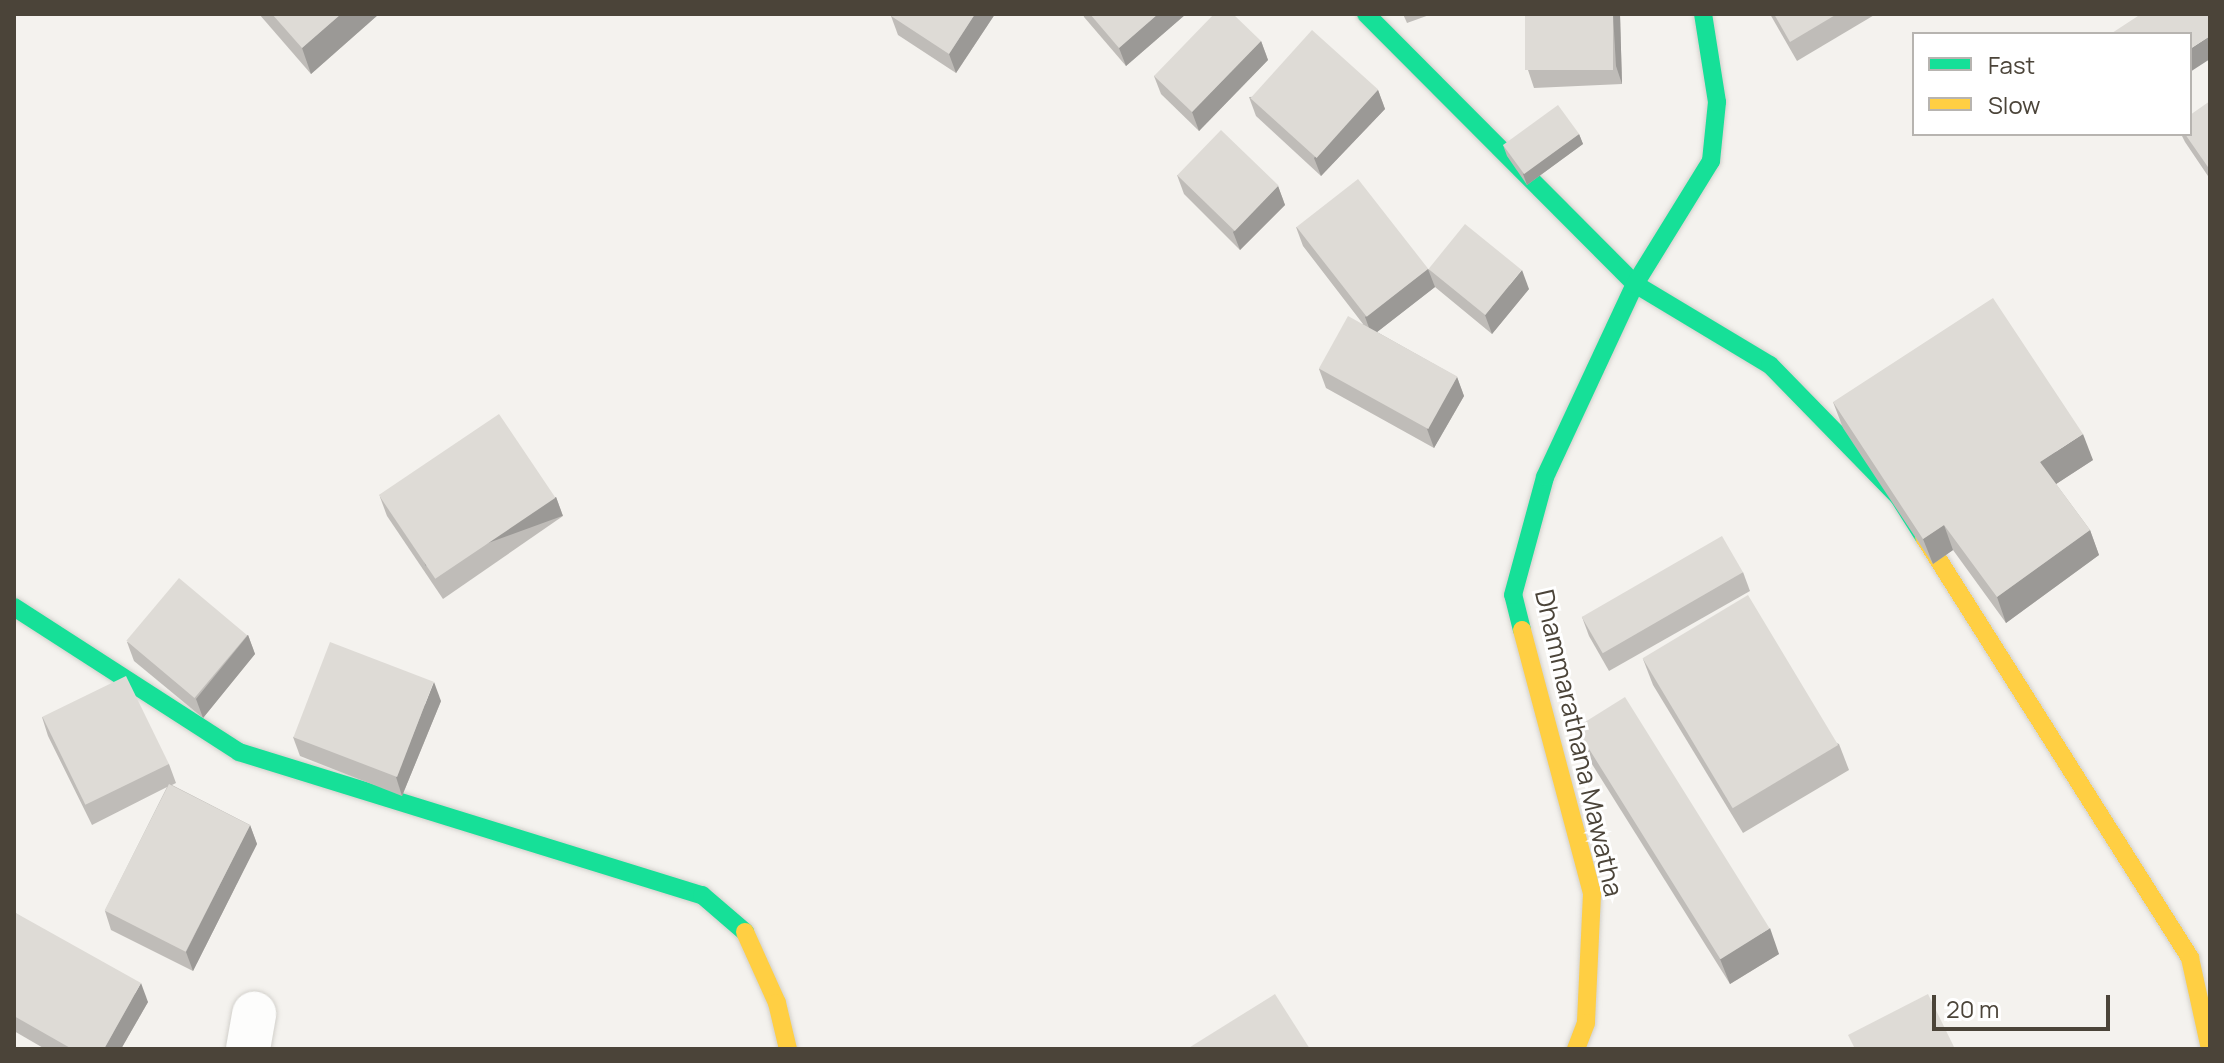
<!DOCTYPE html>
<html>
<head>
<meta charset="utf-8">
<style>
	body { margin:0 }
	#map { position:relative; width:2224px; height:1063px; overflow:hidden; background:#f4f2ee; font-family:Manrope,sans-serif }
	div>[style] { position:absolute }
	.roads { filter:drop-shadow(0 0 2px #d2d0cb) drop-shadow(0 0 2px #d2d0cb) }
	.street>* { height:44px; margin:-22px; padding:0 22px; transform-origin:22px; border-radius:22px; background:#fdfdfc }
	.fast>* { height:18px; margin:-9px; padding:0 9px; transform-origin:9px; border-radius:9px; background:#16e098 }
	.slow>* { height:18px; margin:-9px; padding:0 9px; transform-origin:9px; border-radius:9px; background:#ffcf43 }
	.wall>* { inset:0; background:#bfbcb8 }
	.shaded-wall>* { inset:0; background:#9b9996; transform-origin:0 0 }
	.building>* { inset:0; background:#dedbd6; transform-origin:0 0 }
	span { translate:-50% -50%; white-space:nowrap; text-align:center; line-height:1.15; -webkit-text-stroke:6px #fff; paint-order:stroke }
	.street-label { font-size:26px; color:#4b4439 }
	.frame { position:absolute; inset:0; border:16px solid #4b4439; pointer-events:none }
	.legend { position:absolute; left:1912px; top:32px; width:280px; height:104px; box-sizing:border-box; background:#fff; border:2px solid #b7b4b0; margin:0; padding:10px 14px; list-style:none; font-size:24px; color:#4b4439 }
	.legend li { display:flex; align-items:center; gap:16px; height:40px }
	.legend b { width:40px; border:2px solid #b7b4b0 }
	.scale { position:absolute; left:1932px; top:995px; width:178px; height:36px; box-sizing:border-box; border:4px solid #4b4439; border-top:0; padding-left:10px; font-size:24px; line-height:28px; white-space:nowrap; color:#4b4439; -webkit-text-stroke:6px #fff; paint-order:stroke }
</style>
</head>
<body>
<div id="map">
	<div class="roads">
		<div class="street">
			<div style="left:248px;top:1049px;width:36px;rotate:-80deg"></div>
		</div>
		<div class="fast">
			<div style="left:1366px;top:14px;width:381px;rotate:45.1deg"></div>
			<div style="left:1635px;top:284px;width:157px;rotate:31deg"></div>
			<div style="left:1770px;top:365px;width:183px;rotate:45.7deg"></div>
			<div style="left:1898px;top:496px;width:49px;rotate:57.6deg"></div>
			<div style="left:14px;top:607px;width:268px;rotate:32.8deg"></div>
			<div style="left:239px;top:752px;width:485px;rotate:17.2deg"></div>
			<div style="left:702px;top:895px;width:57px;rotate:40.7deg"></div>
			<div style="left:1522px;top:630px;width:36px;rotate:-104deg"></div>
			<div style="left:1513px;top:595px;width:122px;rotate:-74.8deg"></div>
			<div style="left:1545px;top:477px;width:213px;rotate:-65deg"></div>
			<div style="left:1635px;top:284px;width:145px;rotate:-58.3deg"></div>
			<div style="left:1711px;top:161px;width:59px;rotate:-84.2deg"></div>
			<div style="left:1717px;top:102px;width:89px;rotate:-99deg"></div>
		</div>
		<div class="slow">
			<div style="left:1924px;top:537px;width:498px;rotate:57.7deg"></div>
			<div style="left:2190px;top:958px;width:93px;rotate:77.6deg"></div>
			<div style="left:1522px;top:630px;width:273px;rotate:75.1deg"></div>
			<div style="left:1592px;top:894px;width:129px;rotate:92.7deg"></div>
			<div style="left:1586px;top:1023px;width:28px;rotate:111deg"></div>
			<div style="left:745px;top:932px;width:78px;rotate:65.7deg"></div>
			<div style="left:777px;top:1003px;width:47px;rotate:76.6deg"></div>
		</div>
	</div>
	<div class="wall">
		<div style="clip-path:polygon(259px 14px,379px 14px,311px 74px)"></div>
		<div style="clip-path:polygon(892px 14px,995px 14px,956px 73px,898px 35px,891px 16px)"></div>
		<div style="clip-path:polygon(1083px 14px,1186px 14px,1126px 66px,1084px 17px)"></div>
		<div style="clip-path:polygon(1403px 14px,1432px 14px,1407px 23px)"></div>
		<div style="clip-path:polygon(1525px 14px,1620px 14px,1622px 84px,1534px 88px,1528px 70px)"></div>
		<div style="clip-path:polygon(1770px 14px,1876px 14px,1797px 61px)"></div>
		<div style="clip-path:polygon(1261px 41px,1268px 60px,1199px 131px,1161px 94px,1154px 76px)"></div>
		<div style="clip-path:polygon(1378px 90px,1385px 109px,1321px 176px,1256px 116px,1249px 97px)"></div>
		<div style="clip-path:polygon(2210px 101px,2210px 179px,2185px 142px,2181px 134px,2190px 134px)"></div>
		<div style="clip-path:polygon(1579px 134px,1583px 144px,1527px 185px,1507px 156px,1503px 145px)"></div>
		<div style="clip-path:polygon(1177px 175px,1278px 186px,1285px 205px,1240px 250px,1184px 194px)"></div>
		<div style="clip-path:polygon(1296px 227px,1428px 269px,1529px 289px,1492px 334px,1435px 287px,1377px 332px,1457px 377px,1464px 396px,1434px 448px,1326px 388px,1319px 369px,1363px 324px,1303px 246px)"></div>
		<div style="clip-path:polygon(1833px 402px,2093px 460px,2056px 484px,2090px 530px,2099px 555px,2006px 623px,1953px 550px,1933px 564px,1843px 428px)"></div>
		<div style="clip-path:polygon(380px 497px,556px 497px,563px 516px,443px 599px,387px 516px)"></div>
		<div style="clip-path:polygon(1743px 572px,1750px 591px,1609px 671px,1589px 636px,1582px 617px)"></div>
		<div style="clip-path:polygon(248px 635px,255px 654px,203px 718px,134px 661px,127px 642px)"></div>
		<div style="clip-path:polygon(1643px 659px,1839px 744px,1849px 770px,1743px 833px,1653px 685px)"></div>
		<div style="clip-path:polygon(441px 701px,402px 796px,300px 756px,293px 737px)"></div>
		<div style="clip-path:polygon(42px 717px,169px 764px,176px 783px,172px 785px,250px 825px,257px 844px,193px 971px,111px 930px,105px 911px,167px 787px,92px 825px,48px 736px)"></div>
		<div style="clip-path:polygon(1576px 728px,1779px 954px,1730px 984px,1585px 753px)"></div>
		<div style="clip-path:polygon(14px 912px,148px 1002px,121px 1049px,45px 1049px,14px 1031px)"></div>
	</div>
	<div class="shaded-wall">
		<div style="clip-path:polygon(341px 14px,379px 14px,311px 74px,302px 48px)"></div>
		<div style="clip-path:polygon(975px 14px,995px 14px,956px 73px,949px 54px)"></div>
		<div style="clip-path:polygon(1158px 14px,1186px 14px,1126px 66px,1119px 48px)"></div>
		<div style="clip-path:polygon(1613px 14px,1620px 14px,1622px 84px,1616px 66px)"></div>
		<div style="clip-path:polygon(2210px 36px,2210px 59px,2190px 72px,2190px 49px)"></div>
		<div style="clip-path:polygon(1261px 41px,1268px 60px,1199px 131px,1192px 112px)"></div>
		<div style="clip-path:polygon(1378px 90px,1385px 109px,1321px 176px,1314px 158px)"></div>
		<div style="clip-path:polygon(1579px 134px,1583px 144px,1527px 185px,1523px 174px)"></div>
		<div style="clip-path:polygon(1278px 186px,1285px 205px,1240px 250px,1233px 232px)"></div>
		<div style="clip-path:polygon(1428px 269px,1435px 287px,1372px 336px,1365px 317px)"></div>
		<div style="clip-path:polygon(1522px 270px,1529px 289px,1492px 334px,1485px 315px)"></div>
		<div style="clip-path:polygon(1457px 377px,1464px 396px,1434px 448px,1427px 429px)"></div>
		<div style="clip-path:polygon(2083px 434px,2093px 460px,2050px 488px,2040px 462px)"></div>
		<div style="left:556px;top:497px;width:20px;height:146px;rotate:70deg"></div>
		<div style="clip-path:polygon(1944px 525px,1953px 550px,1933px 564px,1923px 539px)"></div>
		<div style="clip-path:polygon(2090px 530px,2099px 555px,2006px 623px,1997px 597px)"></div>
		<div style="clip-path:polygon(248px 635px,255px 654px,203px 718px,196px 699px)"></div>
		<div style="clip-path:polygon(434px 682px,441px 701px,402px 796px,396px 777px)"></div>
		<div style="clip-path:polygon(250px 825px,257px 844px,193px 971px,186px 952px)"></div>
		<div style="clip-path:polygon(1770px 928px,1779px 954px,1730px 984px,1720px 959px)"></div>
		<div style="clip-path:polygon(141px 983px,148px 1002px,121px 1049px,104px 1049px)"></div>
	</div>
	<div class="building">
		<div style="clip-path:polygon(272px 14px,341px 14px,302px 48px)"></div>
		<div style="clip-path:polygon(892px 14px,975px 14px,949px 54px,891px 16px)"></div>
		<div style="clip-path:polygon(1090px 14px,1158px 14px,1119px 48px)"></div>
		<div style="clip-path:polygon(1214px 14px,1233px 14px,1261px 41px,1192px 112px,1154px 76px)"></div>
		<div style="left:1525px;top:14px;width:88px;height:56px"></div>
		<div style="clip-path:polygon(1774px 14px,1837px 14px,1790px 42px)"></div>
		<div style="clip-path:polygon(2141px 14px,2210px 14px,2210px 36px,2190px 49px,2190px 34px,2112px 34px,2112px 33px)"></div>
		<div style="left:1312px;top:30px;width:89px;height:92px;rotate:42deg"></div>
		<div style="clip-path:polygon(2210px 101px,2210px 170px,2185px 134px,2190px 134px,2190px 115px)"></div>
		<div style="left:1558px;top:105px;width:36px;height:68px;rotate:54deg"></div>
		<div style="left:1221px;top:130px;width:80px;height:63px;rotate:44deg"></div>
		<div style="left:1358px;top:179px;width:114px;height:78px;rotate:52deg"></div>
		<div style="left:1465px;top:224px;width:73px;height:58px;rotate:39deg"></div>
		<div style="clip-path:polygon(1993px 298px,2083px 434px,2040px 462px,2090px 530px,1997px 597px,1944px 525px,1923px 539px,1833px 402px)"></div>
		<div style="left:1348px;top:316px;width:125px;height:60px;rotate:29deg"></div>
		<div style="left:499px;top:414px;width:101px;height:145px;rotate:56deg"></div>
		<div style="left:1722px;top:536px;width:42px;height:162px;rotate:60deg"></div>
		<div style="left:179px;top:578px;width:89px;height:82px;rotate:40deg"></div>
		<div style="left:1748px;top:595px;width:175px;height:123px;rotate:59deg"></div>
		<div style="left:330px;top:642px;width:111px;height:102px;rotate:21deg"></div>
		<div style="left:126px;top:676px;width:98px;height:93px;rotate:64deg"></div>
		<div style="left:1625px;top:697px;width:273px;height:58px;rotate:58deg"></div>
		<div style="left:169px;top:784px;width:91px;height:142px;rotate:27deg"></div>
		<div style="clip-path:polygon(14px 912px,141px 983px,104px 1049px,72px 1049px,14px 1016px)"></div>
		<div style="clip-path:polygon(1275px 994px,1310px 1049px,1187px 1049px)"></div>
		<div style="clip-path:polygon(1928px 994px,1955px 1049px,1855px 1049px,1848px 1035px)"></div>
	</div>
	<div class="street-label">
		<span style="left:1579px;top:743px;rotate:77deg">Dhammarathana Mawatha</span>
	</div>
	<div class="frame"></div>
	<ul class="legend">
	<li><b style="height:10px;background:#16e098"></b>Fast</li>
	<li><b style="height:10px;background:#ffcf43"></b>Slow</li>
	</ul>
	<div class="scale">20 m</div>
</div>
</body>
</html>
